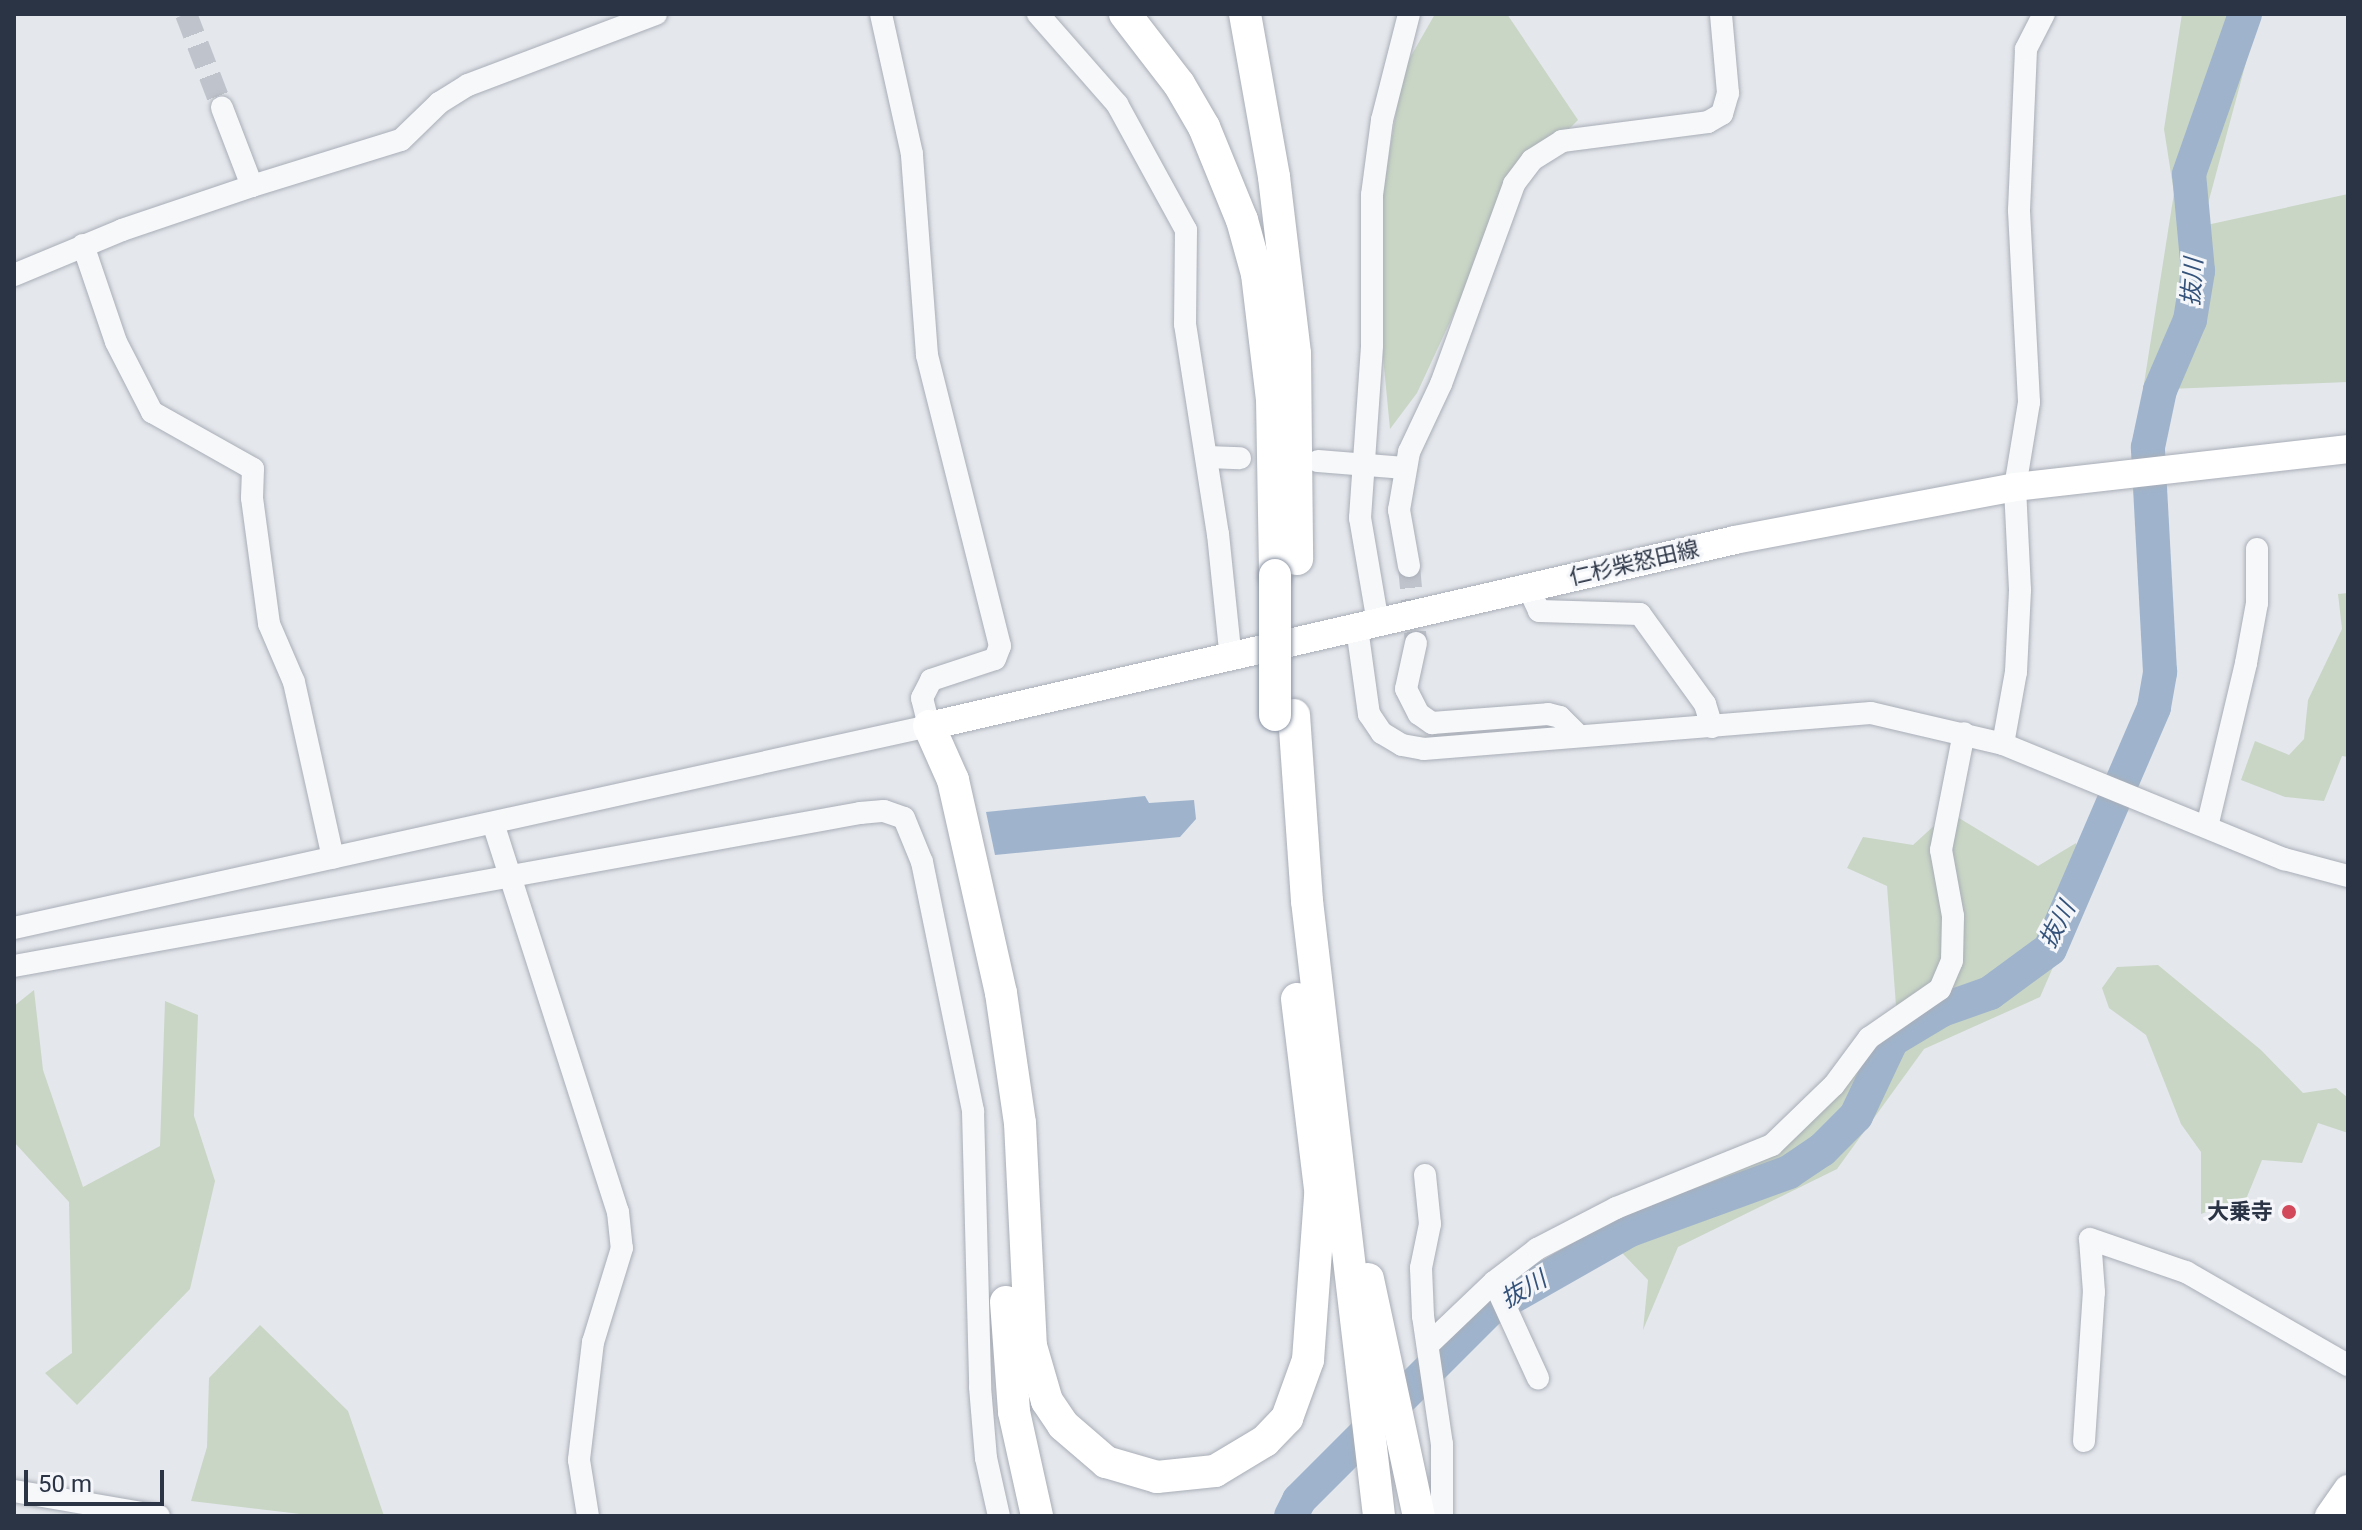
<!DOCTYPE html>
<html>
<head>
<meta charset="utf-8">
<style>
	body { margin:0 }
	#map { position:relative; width:2362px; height:1530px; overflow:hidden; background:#e4e7ec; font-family:Roboto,"Noto Sans JP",sans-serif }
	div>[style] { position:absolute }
	.green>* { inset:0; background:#c9d6c5 }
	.water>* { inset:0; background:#9fb4cc }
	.river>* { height:34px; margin:-17px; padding:0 17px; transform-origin:17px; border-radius:17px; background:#9fb4cc }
	.minor-tunnel>* { height:22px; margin-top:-11px; transform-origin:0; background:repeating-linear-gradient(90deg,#bfc3cb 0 22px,transparent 0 33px) }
	.roads { filter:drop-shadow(0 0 2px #a9aeb7) drop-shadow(0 0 2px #a9aeb7) }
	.minor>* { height:22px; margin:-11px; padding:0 11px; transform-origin:11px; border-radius:11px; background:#f7f8fa }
	.major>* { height:28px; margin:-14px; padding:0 14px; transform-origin:14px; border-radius:14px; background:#fff }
	.highway>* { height:32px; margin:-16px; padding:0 16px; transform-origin:16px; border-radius:16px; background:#fff }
	.bridges { filter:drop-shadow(0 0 2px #8b94a3) drop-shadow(0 0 2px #8b94a3) }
	.highway-bridge>* { height:32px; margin:-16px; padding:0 16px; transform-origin:16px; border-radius:16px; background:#fff }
	.dots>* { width:22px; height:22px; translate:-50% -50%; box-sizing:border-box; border:4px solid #f4f6f9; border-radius:50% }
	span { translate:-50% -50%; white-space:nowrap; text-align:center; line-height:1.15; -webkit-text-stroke:6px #f4f6f9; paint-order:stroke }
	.street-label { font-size:22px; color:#2b3445 }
	.poi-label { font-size:22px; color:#2b3445; font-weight:700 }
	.right { translate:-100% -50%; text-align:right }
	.water-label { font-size:24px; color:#34527a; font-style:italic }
	.frame { position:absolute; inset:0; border:16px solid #2b3445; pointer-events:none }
	.scale { position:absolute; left:24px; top:1470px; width:140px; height:36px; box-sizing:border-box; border:4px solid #2b3445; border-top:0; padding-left:10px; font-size:24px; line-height:28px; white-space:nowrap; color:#2b3445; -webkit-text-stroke:6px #f4f6f9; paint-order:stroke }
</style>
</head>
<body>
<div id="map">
	<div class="green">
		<div style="clip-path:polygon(1435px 14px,1507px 14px,1578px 120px,1514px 184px,1417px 393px,1390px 429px,1373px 252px,1403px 70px)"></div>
		<div style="clip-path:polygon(2182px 14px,2259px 14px,2202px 226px,2348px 194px,2348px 382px,2143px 390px,2174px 193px,2164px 129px)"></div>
		<div style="clip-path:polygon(2348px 593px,2348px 757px,2342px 756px,2324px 801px,2285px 797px,2241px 780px,2255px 741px,2289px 755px,2304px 739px,2308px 700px,2342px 629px,2338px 594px)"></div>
		<div style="clip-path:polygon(1949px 812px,2038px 866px,2076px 843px,2085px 894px,2040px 997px,1924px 1049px,1837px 1169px,1678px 1247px,1643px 1330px,1648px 1280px,1603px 1233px,1650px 1194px,1769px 1134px,1896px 1006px,1887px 886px,1847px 868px,1863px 837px,1913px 845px)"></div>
		<div style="clip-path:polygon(2158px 965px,2261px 1050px,2303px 1093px,2336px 1088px,2348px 1098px,2348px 1133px,2318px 1123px,2302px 1163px,2262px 1160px,2240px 1214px,2220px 1207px,2201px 1214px,2201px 1152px,2181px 1124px,2146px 1035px,2109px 1008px,2102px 988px,2117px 967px)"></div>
		<div style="clip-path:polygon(34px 990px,43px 1070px,83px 1187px,160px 1146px,165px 1001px,198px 1015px,194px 1116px,215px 1181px,190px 1289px,77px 1405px,45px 1373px,72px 1353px,69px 1202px,14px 1142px,14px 1006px)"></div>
		<div style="clip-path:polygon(260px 1325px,348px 1411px,384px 1516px,317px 1516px,191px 1501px,207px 1447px,209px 1378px)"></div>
	</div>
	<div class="water">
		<div style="clip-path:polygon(1145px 796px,1149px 803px,1194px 800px,1196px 819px,1180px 837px,995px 855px,986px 812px)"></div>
	</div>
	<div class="river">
		<div style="left:1291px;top:1516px;width:18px;rotate:-63deg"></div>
		<div style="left:1299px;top:1500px;width:269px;rotate:-45deg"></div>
		<div style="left:1489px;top:1310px;width:162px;rotate:-29.6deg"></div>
		<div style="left:1630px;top:1230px;width:169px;rotate:-20deg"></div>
		<div style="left:1789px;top:1172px;width:40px;rotate:-34deg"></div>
		<div style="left:1822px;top:1150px;width:48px;rotate:-45deg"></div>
		<div style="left:1856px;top:1116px;width:84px;rotate:-64.7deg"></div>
		<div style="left:1892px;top:1040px;width:58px;rotate:-31deg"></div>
		<div style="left:1942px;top:1010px;width:51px;rotate:-19.5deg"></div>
		<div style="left:1990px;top:993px;width:74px;rotate:-36.3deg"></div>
		<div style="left:2050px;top:949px;width:263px;rotate:-66.7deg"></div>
		<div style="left:2154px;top:707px;width:36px;rotate:-80deg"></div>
		<div style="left:2160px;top:672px;width:225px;rotate:-93.1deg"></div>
		<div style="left:2148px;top:447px;width:58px;rotate:-78.1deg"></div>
		<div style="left:2160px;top:390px;width:76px;rotate:-66.8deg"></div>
		<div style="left:2190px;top:320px;width:50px;rotate:-80.7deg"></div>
		<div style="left:2198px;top:271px;width:97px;rotate:-95.3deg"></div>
		<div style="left:2189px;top:174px;width:170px;rotate:-70.7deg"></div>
	</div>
	<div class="minor-tunnel">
		<div style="left:186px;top:14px;width:101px;rotate:69deg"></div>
		<div style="left:1409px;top:566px;width:77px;rotate:84.8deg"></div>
	</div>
	<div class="roads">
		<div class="minor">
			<div style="left:1038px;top:14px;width:120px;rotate:48.7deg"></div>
			<div style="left:1117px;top:104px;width:144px;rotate:61.3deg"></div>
			<div style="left:1186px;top:230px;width:94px;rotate:90.6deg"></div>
			<div style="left:1185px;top:324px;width:213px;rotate:81.1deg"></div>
			<div style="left:1218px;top:534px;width:126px;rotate:84.1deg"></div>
			<div style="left:252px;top:186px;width:156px;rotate:-17.2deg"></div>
			<div style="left:401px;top:140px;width:53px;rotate:-44.2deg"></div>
			<div style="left:439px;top:103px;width:34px;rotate:-32deg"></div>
			<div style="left:468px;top:85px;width:201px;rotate:-20.7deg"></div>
			<div style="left:83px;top:245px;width:102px;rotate:71.2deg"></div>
			<div style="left:116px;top:342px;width:79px;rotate:62.8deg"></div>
			<div style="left:152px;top:412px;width:116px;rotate:29.4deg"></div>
			<div style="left:253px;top:469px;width:29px;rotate:92deg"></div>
			<div style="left:252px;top:498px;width:127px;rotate:82.3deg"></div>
			<div style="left:269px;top:624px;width:63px;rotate:66.7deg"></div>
			<div style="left:294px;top:682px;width:180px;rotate:77.5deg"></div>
			<div style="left:14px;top:275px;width:117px;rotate:-22.6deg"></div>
			<div style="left:122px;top:230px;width:137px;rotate:-18.7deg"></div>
			<div style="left:252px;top:186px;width:84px;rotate:-111deg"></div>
			<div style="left:1207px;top:457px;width:33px;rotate:2deg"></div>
			<div style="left:1318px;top:461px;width:87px;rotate:4.6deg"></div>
			<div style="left:1409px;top:566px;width:57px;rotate:-100.1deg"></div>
			<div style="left:1399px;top:510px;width:59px;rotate:-80.2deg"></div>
			<div style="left:1409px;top:452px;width:75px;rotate:-64.8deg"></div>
			<div style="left:1441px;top:384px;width:213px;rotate:-69.9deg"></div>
			<div style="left:1514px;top:184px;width:30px;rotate:-53deg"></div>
			<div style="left:1532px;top:160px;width:36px;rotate:-32deg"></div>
			<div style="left:1562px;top:141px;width:147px;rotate:-7.4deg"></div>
			<div style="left:1708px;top:122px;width:16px;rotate:-30deg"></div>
			<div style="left:1722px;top:114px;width:22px;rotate:-74deg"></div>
			<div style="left:1728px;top:93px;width:79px;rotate:-95.1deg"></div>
			<div style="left:1528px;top:587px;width:26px;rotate:65deg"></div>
			<div style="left:1539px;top:611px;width:101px;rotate:1.7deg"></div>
			<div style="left:1640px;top:614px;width:111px;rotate:54.2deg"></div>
			<div style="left:1705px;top:704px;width:24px;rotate:73deg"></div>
			<div style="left:1378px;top:623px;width:107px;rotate:-99.7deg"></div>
			<div style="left:1360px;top:518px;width:173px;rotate:-86deg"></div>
			<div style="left:1372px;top:345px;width:150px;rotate:-90deg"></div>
			<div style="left:1372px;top:195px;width:76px;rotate:-82.4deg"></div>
			<div style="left:1382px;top:120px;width:109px;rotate:-75.7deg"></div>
			<div style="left:1357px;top:628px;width:87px;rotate:82.1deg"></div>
			<div style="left:1369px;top:714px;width:23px;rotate:56deg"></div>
			<div style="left:1382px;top:733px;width:23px;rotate:31deg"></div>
			<div style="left:1402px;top:745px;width:22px;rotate:10deg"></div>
			<div style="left:1424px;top:749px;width:448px;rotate:-4.6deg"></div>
			<div style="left:1871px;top:713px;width:136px;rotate:13.2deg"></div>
			<div style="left:2003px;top:744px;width:304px;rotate:22.3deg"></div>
			<div style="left:2284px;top:859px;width:66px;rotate:14.9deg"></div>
			<div style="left:1416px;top:643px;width:47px;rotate:102.3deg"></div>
			<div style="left:1406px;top:689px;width:28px;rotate:63deg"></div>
			<div style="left:1419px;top:714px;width:16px;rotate:35deg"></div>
			<div style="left:1432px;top:723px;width:116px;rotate:-4.4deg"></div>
			<div style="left:1548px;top:714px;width:12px;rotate:14deg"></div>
			<div style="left:1560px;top:717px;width:27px;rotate:45deg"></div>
			<div style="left:2003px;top:744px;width:73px;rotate:-79.8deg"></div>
			<div style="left:2016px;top:672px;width:82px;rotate:-87.2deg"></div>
			<div style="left:2020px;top:590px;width:103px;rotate:-92.8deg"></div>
			<div style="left:2015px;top:487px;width:86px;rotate:-80.6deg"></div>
			<div style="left:2029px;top:402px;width:192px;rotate:-93deg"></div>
			<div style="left:2019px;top:210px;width:161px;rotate:-87.5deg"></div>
			<div style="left:2026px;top:49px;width:39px;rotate:-63deg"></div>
			<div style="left:493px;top:823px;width:409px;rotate:72.2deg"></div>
			<div style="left:618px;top:1212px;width:36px;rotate:84deg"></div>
			<div style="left:622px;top:1248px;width:98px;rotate:107.1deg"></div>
			<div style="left:593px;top:1342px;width:119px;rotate:96.8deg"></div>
			<div style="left:579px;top:1460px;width:57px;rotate:80.9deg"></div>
			<div style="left:2207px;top:827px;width:169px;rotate:-76.6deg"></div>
			<div style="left:2246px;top:663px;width:61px;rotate:-79.6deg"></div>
			<div style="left:2257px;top:603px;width:54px;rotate:-90deg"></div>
			<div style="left:14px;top:928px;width:937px;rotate:-12.45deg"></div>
			<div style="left:929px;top:726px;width:29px;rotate:-104deg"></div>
			<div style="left:922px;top:698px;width:20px;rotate:-63deg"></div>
			<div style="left:931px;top:680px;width:67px;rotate:-18.2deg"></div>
			<div style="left:995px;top:659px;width:14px;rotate:-69deg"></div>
			<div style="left:1000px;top:646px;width:300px;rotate:-104.1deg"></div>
			<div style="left:927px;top:355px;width:202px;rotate:-94.3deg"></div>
			<div style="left:912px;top:154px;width:143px;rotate:-102.5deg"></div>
			<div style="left:14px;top:966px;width:860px;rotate:-10.25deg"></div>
			<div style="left:860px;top:813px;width:24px;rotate:-5deg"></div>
			<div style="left:884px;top:811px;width:21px;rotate:19deg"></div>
			<div style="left:904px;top:818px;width:48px;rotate:67.8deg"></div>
			<div style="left:922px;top:862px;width:254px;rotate:78.4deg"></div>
			<div style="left:973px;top:1111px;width:276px;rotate:88.5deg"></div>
			<div style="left:980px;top:1387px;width:71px;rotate:85.2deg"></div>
			<div style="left:986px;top:1458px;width:59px;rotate:77.4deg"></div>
			<div style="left:1425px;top:1175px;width:49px;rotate:84.2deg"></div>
			<div style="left:1430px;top:1224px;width:45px;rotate:101.6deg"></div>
			<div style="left:1421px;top:1268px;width:48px;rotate:87.6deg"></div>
			<div style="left:1423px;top:1316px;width:129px;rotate:81.6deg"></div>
			<div style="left:1442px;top:1444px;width:72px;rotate:90deg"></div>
			<div style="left:1494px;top:1282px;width:106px;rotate:65.4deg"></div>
			<div style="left:1428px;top:1345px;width:91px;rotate:-43.7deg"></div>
			<div style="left:1494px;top:1282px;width:54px;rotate:-37.5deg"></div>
			<div style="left:1537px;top:1249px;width:89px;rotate:-27.4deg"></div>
			<div style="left:1616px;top:1208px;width:168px;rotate:-22deg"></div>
			<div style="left:1772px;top:1145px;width:86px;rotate:-44.1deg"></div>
			<div style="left:1834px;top:1085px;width:59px;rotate:-53.3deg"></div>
			<div style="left:1869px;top:1038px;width:86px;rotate:-34.6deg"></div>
			<div style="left:1940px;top:989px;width:30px;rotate:-67deg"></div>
			<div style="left:1952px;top:961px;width:45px;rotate:-88.7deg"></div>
			<div style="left:1953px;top:916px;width:67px;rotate:-100.3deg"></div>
			<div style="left:1941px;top:850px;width:119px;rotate:-78.9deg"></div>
			<div style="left:2084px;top:1441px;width:149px;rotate:-86.2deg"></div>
			<div style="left:2094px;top:1292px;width:53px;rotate:-94.3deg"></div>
			<div style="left:2090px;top:1239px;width:102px;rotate:19deg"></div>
			<div style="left:2186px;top:1272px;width:187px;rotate:29.9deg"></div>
			<div style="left:14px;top:1491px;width:147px;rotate:9.8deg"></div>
		</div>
		<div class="major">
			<div style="left:929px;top:726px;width:827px;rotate:-12.99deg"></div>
			<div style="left:1735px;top:540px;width:285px;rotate:-10.7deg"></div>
			<div style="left:2015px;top:487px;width:335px;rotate:-6.5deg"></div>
			<div style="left:2329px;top:1516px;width:33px;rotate:-55deg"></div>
		</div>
		<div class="highway">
			<div style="left:1125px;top:14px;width:88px;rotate:52.4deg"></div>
			<div style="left:1179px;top:84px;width:50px;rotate:59.8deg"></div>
			<div style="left:1204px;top:127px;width:100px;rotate:67.8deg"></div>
			<div style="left:1242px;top:220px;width:56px;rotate:74.5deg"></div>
			<div style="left:1257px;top:274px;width:126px;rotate:83.2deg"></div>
			<div style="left:1272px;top:399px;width:176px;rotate:89deg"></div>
			<div style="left:1245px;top:14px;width:166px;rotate:79.9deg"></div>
			<div style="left:1274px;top:177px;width:178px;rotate:83.2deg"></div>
			<div style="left:1295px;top:354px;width:205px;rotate:89.4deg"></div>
			<div style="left:1294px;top:715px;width:186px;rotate:86deg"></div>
			<div style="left:1307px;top:901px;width:619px;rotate:83.32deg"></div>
			<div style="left:929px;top:726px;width:59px;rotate:66deg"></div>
			<div style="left:953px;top:780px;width:218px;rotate:77.3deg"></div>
			<div style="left:1001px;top:993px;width:131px;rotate:81.7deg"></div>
			<div style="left:1020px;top:1123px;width:223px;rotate:87.2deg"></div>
			<div style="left:1031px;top:1346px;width:57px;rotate:73.8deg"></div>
			<div style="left:1047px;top:1401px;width:29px;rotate:56deg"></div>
			<div style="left:1063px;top:1425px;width:57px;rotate:40.7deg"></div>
			<div style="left:1106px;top:1462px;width:53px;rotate:16.4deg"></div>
			<div style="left:1157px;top:1477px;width:58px;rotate:-5.9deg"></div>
			<div style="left:1215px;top:1471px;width:58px;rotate:-31deg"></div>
			<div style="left:1265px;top:1441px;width:32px;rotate:-46deg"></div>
			<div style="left:1287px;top:1418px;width:62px;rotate:-70.1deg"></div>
			<div style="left:1308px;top:1360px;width:165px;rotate:-85.8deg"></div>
			<div style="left:1297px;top:999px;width:218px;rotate:83.1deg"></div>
			<div style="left:1368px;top:1279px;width:242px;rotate:77.9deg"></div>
			<div style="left:1006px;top:1302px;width:110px;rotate:85.8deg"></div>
			<div style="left:1014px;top:1412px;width:107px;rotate:77.5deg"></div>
		</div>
	</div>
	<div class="bridges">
		<div class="highway-bridge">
			<div style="left:1275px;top:715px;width:140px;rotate:-90deg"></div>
		</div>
	</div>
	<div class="dots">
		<div style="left:2289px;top:1212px;background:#d1495b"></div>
	</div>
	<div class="street-label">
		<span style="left:1634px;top:563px;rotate:-13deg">仁杉柴怒田線</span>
	</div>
	<div class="poi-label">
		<span class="right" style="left:2273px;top:1212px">大乗寺</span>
	</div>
	<div class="water-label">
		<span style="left:2193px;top:282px;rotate:-86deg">抜川</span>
		<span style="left:2058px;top:925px;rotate:-62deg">抜川</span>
		<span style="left:1524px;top:1290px;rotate:-30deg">抜川</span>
	</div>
	<div class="frame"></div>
	<div class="scale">50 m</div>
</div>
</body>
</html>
